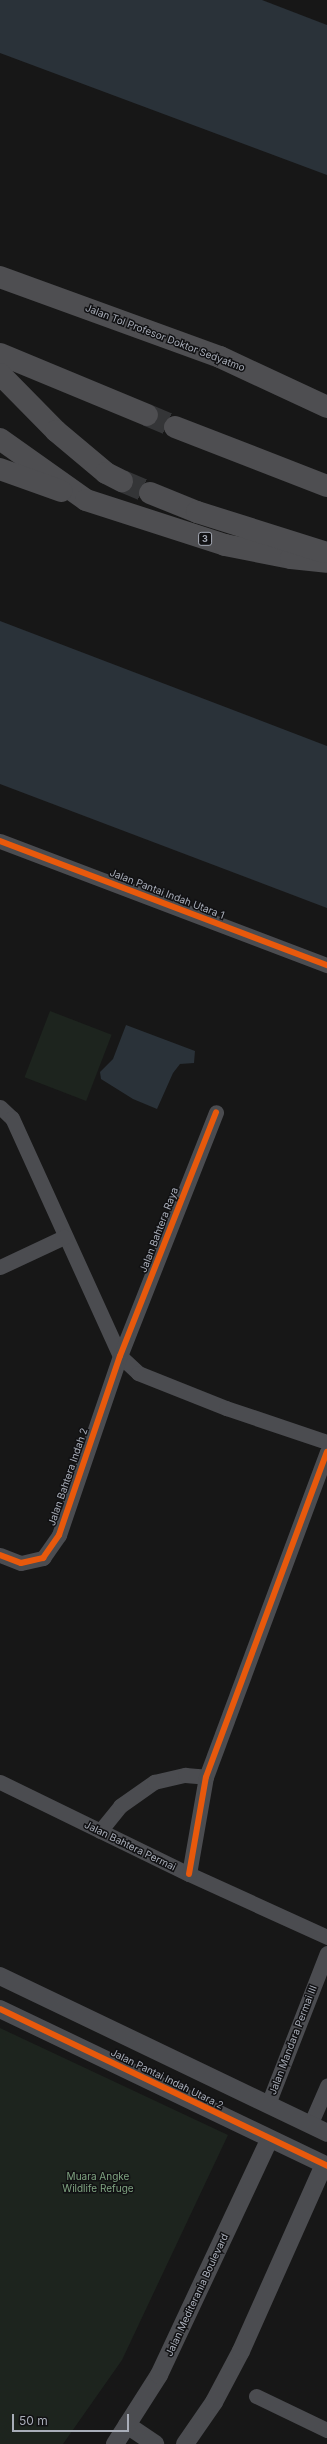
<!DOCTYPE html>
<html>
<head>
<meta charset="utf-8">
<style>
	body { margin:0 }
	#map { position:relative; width:327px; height:2444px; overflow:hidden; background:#171717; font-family:Inter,sans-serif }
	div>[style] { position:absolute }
	.green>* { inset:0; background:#1d241e; transform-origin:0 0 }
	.water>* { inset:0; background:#2a3239 }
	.motorway-tunnel>* { height:22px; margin-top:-11px; transform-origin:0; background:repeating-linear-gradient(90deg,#343537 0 22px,transparent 0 33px) }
	.minor>* { height:15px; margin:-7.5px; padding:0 7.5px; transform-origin:7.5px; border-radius:7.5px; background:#4b4c50 }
	.tertiary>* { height:18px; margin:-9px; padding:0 9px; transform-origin:9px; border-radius:9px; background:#4b4c50 }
	.motorway>* { height:22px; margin:-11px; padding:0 11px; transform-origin:11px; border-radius:11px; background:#4e4e51 }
	.cycleway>* { height:6px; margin:-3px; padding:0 3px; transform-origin:3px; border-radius:3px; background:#e8590c }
	span { translate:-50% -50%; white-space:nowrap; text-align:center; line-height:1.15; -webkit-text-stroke:3px #111113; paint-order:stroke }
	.shield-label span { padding:1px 3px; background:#111113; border:1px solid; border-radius:3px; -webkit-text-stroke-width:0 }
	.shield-label { font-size:9px; color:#a8adb8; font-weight:700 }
	.street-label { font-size:10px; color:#a8adb8 }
	.park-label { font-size:10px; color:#7fa381 }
	.scale { position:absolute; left:12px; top:2414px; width:117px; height:18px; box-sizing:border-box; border:2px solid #a8adb8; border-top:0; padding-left:5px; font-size:12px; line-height:14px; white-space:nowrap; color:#a8adb8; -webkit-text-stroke:3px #111113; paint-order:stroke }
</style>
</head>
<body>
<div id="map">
	<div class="green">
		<div style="left:50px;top:1011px;width:66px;height:71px;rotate:21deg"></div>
		<div style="clip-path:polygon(0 2028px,228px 2135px,122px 2360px,63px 2444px,0 2444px)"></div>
	</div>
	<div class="water">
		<div style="clip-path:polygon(0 0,262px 0,327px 25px,327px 175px,0 53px)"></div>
		<div style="clip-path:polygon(0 621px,327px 746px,327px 908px,0 784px)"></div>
		<div style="clip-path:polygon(126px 1025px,195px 1051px,194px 1063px,180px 1064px,173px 1073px,157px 1109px,133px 1099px,101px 1079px,100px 1072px,113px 1059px)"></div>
	</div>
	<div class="motorway-tunnel">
		<div style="left:147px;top:415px;width:30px;rotate:23deg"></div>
		<div style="left:122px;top:481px;width:30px;rotate:23deg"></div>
	</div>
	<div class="minor">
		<div style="left:0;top:841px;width:350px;rotate:20.8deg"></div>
		<div style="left:0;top:1107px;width:16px;rotate:43deg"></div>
		<div style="left:12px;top:1118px;width:261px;rotate:65.6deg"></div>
		<div style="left:120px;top:1356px;width:25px;rotate:43deg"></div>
		<div style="left:138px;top:1373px;width:95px;rotate:21.7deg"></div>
		<div style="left:226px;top:1408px;width:107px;rotate:18.6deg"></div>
		<div style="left:0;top:1267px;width:71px;rotate:-25.1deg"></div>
		<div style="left:0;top:1555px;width:22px;rotate:21deg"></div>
		<div style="left:21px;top:1563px;width:23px;rotate:-13deg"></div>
		<div style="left:43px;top:1558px;width:28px;rotate:-55deg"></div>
		<div style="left:59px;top:1535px;width:189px;rotate:-71.2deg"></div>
		<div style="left:120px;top:1356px;width:262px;rotate:-68.5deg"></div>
		<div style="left:0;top:1782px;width:210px;rotate:26deg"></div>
		<div style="left:189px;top:1874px;width:152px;rotate:24.5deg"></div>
		<div style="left:100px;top:1831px;width:32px;rotate:-51deg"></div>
		<div style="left:120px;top:1806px;width:42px;rotate:-35.2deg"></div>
		<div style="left:154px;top:1782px;width:32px;rotate:-13deg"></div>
		<div style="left:185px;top:1775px;width:21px;rotate:5deg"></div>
		<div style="left:189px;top:1874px;width:98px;rotate:-80.1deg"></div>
		<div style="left:206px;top:1777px;width:347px;rotate:-69.6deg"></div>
		<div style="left:268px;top:2104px;width:162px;rotate:-68.7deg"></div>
		<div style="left:310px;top:2125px;width:43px;rotate:-66.4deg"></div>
		<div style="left:256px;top:2396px;width:79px;rotate:25.6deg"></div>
	</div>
	<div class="tertiary">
		<div style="left:0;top:1976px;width:363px;rotate:25.6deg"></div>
		<div style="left:0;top:2009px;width:363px;rotate:25.6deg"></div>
		<div style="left:127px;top:2425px;width:34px;rotate:34deg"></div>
		<div style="left:115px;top:2444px;width:82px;rotate:-57.5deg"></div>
		<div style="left:159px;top:2375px;width:259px;rotate:-64.9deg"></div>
		<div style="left:185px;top:2444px;width:51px;rotate:-55.4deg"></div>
		<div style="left:214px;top:2402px;width:58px;rotate:-62.1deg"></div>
		<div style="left:241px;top:2351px;width:204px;rotate:-66deg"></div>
	</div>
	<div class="motorway">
		<div style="left:0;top:277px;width:234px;rotate:20deg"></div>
		<div style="left:220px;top:357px;width:118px;rotate:25deg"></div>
		<div style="left:0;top:354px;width:159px;rotate:22.5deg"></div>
		<div style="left:0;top:374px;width:80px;rotate:45.5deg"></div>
		<div style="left:56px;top:431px;width:65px;rotate:40deg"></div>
		<div style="left:106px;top:473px;width:18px;rotate:27deg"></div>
		<div style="left:175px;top:427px;width:163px;rotate:21.2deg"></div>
		<div style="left:0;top:439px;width:105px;rotate:35.3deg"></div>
		<div style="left:86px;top:500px;width:146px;rotate:17.9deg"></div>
		<div style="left:225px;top:545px;width:67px;rotate:11.1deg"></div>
		<div style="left:291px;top:558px;width:36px;rotate:6deg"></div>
		<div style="left:0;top:469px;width:65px;rotate:19.8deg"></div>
		<div style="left:150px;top:493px;width:51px;rotate:22deg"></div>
		<div style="left:197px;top:512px;width:133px;rotate:17.5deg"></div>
	</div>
	<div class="cycleway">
		<div style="left:0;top:841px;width:350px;rotate:20.8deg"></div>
		<div style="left:0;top:1555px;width:22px;rotate:21deg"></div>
		<div style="left:21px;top:1563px;width:23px;rotate:-13deg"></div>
		<div style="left:43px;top:1558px;width:28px;rotate:-55deg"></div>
		<div style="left:59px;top:1535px;width:189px;rotate:-71.2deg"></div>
		<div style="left:120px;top:1356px;width:262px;rotate:-68.5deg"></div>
		<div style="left:189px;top:1874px;width:98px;rotate:-80.1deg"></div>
		<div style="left:206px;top:1777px;width:347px;rotate:-69.6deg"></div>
		<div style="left:0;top:2009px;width:363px;rotate:25.6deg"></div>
	</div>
	<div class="shield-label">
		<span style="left:205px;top:539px">3</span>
	</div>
	<div class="street-label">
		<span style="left:165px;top:338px;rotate:21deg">Jalan Tol Profesor Doktor Sedyatmo</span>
		<span style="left:167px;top:894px;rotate:21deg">Jalan Pantai Indah Utara 1</span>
		<span style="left:159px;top:1230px;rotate:-69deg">Jalan Bahtera Raya</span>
		<span style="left:68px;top:1477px;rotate:-71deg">Jalan Bahtera Indah 2</span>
		<span style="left:130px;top:1846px;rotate:26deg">Jalan Bahtera Permai</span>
		<span style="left:293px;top:2040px;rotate:-69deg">Jalan Mandara Permai III</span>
		<span style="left:167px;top:2079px;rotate:26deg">Jalan Pantai Indah Utara 2</span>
		<span style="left:197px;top:2295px;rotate:-65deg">Jalan Mediterania Boulevard</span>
	</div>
	<div class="park-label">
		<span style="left:98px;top:2182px">Muara Angke<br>Wildlife Refuge</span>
	</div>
	<div class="scale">50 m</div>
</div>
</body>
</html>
